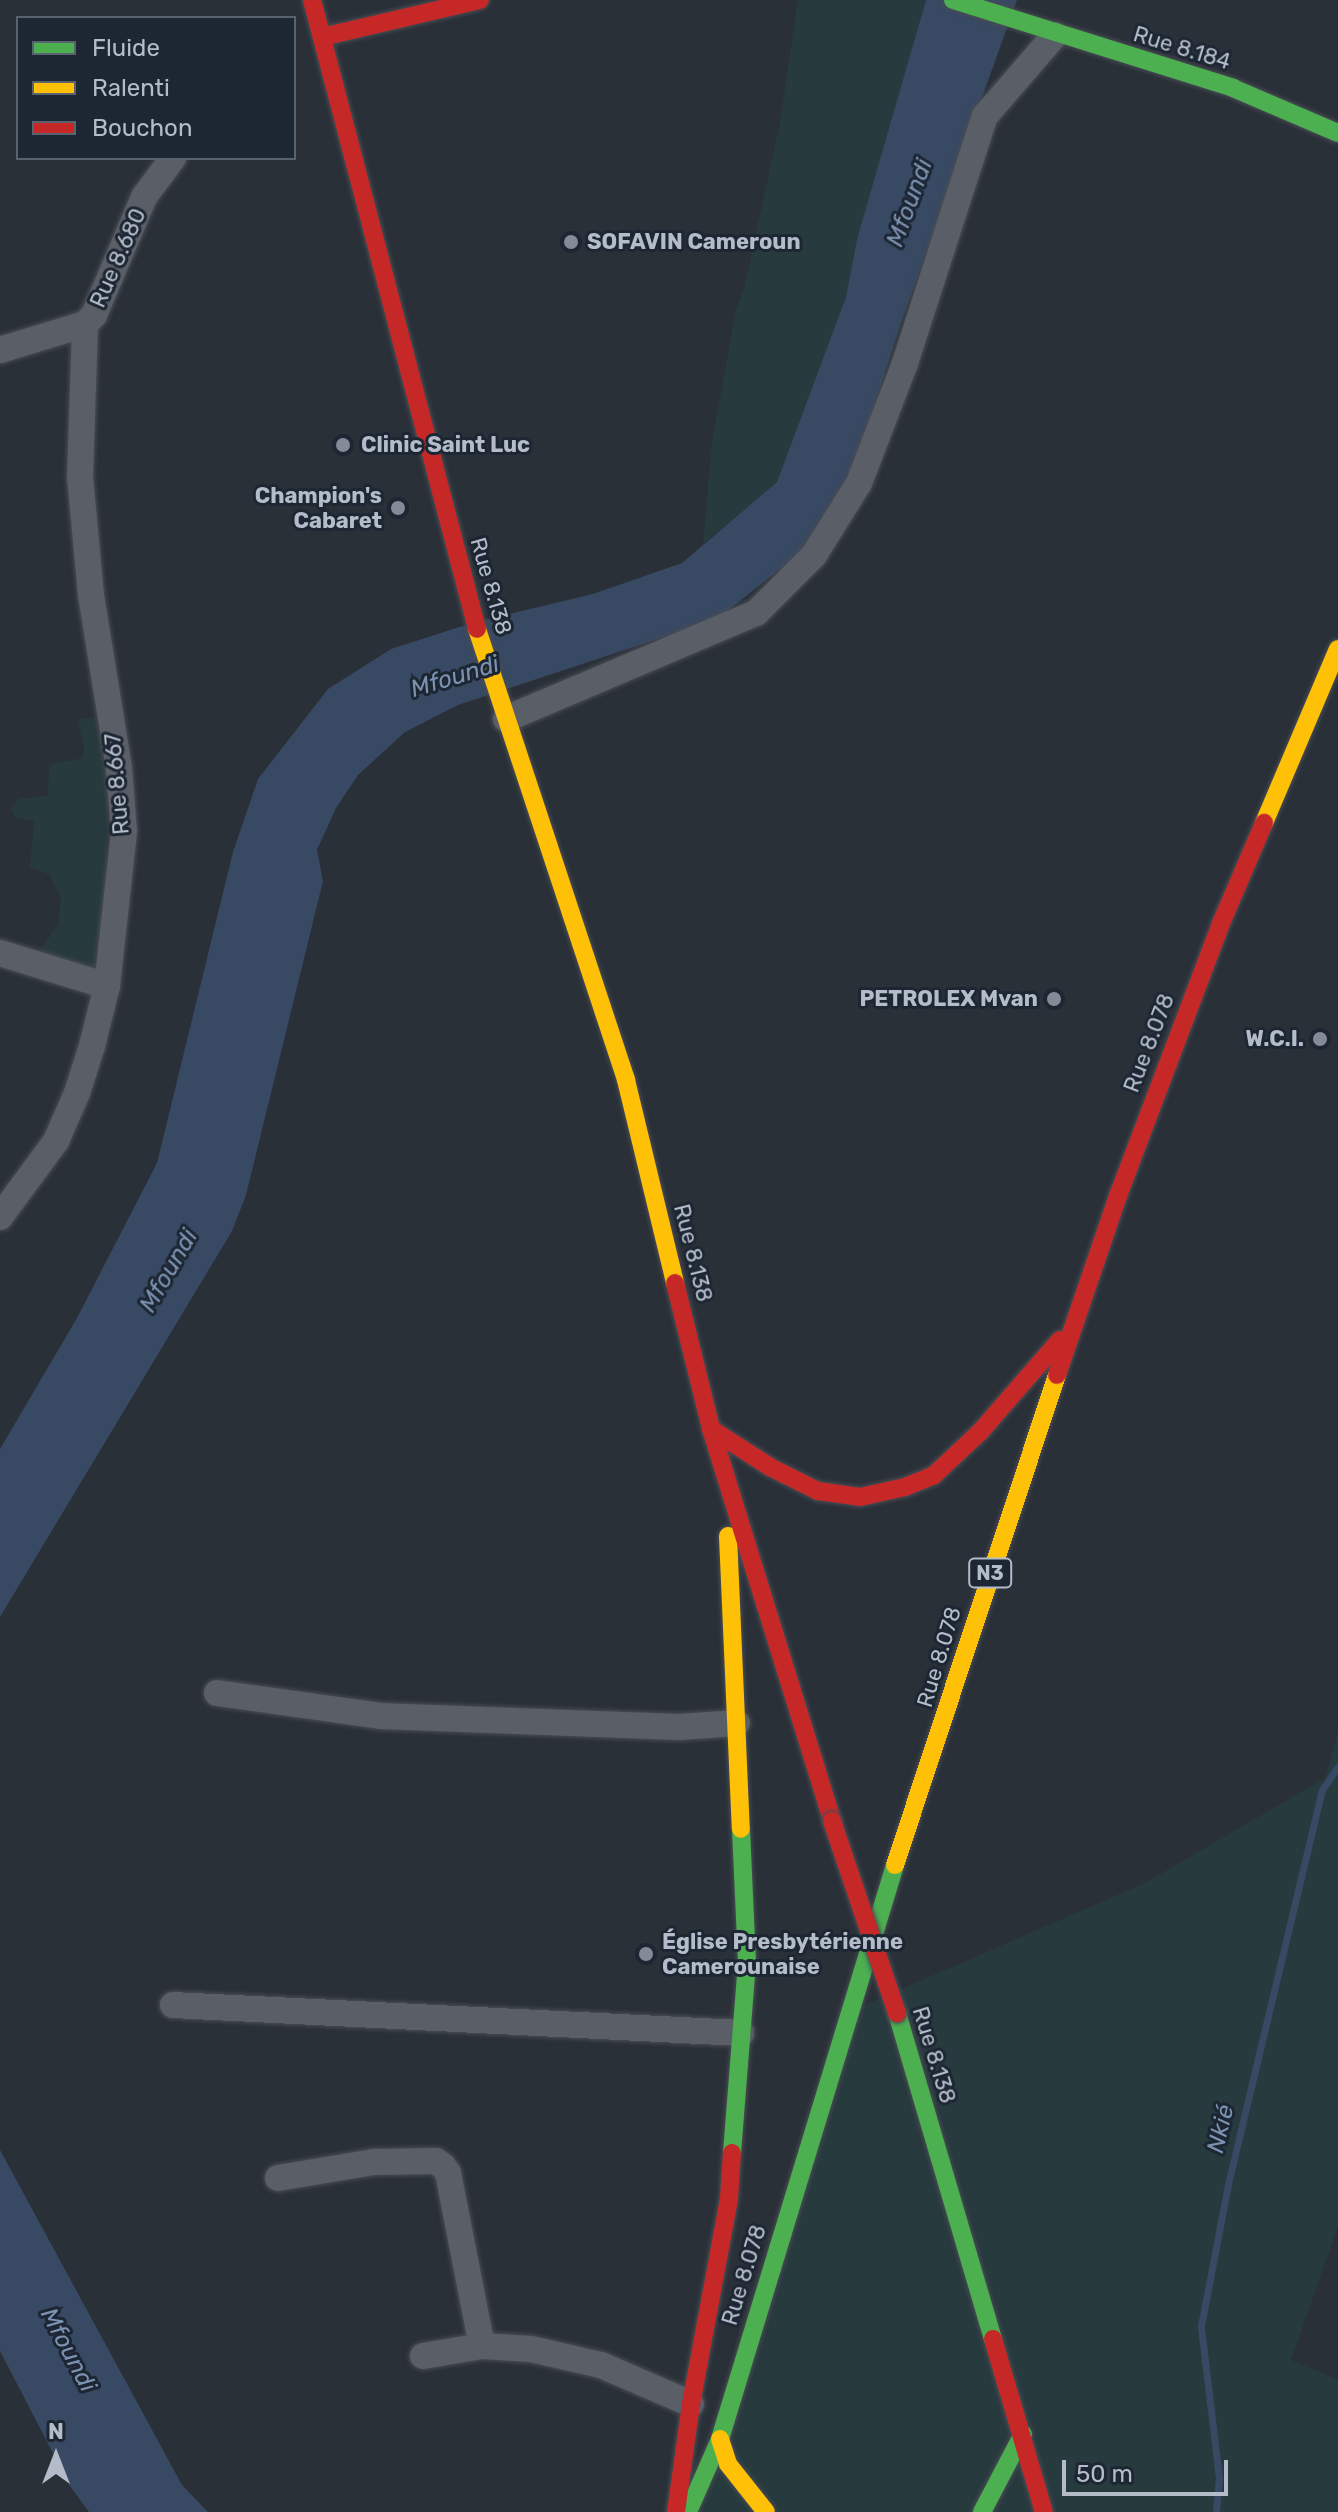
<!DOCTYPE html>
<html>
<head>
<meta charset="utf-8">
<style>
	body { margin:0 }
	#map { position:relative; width:1338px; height:2512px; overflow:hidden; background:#2a3038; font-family:Rubik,sans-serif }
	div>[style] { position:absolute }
	.green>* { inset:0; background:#273a3e }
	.water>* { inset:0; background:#384963 }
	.stream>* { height:7px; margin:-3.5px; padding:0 3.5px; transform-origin:3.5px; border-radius:3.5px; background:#384963 }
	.roads { filter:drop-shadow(0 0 2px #484c53) drop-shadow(0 0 2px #484c53) }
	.street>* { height:26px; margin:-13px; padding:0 13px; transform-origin:13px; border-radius:13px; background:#5a5e66 }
	.fast>* { height:18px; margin:-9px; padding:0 9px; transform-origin:9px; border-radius:9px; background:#4caf50 }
	.slow>* { height:18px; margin:-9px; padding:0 9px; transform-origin:9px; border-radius:9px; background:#ffc107 }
	.jam>* { height:18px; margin:-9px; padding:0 9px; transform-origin:9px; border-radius:9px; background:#c62828 }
	.bridges { filter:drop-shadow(0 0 2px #484c55) drop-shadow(0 0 2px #484c55) }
	.jam-bridge>* { height:18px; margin:-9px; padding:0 9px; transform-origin:9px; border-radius:9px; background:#c62828 }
	.dots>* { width:22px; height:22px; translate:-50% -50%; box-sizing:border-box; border:4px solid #1d2633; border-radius:50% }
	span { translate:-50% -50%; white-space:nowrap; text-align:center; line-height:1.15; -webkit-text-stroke:6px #1d2633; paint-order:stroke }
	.shield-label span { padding:2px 6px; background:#1d2633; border:2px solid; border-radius:6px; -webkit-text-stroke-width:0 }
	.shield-label { font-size:20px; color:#b4bcc9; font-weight:700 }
	.street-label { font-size:22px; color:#b4bcc9 }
	.poi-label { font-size:22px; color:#b4bcc9; font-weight:700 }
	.left { translate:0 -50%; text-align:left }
	.right { translate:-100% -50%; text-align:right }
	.water-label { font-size:24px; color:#7c92b1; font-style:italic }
	.legend { position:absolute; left:16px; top:16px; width:280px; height:144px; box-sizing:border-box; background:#1d2633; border:2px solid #59626f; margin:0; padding:10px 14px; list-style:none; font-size:24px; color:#b4bcc9 }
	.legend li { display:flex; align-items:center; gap:16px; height:40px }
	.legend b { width:40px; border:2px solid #59626f }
	.north { position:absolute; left:16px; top:2416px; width:80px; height:80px; -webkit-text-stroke:6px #1d2633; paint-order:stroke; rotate:0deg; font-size:22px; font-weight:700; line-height:32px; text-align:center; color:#b4bcc9 }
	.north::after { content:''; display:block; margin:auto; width:28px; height:36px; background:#b4bcc9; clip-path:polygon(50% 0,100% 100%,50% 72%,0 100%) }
	.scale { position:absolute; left:1062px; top:2460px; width:166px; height:36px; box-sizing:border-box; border:4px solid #b4bcc9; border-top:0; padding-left:10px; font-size:24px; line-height:28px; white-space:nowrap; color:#b4bcc9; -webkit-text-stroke:6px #1d2633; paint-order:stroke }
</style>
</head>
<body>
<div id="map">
	<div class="green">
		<div style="clip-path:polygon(798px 0,926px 0,857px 239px,846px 297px,777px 482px,703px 544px,712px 442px,736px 310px,744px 290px,780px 122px)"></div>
		<div style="clip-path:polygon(95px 717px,109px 772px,105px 890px,92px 976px,83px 985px,50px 982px,35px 978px,29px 965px,58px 925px,61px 899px,50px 875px,30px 867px,34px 821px,15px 817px,11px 808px,19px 799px,48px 796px,49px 765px,82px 758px,84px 748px,78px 720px)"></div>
		<div style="clip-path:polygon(1338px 1732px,1338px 2226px,1291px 2360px,1338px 2380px,1338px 2512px,688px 2512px,849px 2012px,1145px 1883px,1325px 1778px)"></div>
	</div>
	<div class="water">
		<div style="clip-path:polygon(926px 0,1017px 0,901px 323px,855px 466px,799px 554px,716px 620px,458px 705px,405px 732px,358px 775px,336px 808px,317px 850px,323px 881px,246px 1195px,232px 1231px,0 1617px,0 1449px,77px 1318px,157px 1163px,233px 852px,258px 779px,328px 689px,391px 649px,475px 622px,593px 594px,682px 563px,777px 482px,846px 297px,857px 239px)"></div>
		<div style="clip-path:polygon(0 2150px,182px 2485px,208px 2512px,89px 2512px,70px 2486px,0 2351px)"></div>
	</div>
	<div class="stream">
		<div style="left:1216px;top:2512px;width:34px;rotate:-85deg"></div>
		<div style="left:1219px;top:2478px;width:153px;rotate:-96.8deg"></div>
		<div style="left:1201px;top:2326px;width:145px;rotate:-79.2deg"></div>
		<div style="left:1228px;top:2184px;width:405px;rotate:-76.6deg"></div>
		<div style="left:1322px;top:1790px;width:29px;rotate:-56deg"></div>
	</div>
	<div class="roads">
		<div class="street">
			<div style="left:0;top:350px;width:89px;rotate:-17deg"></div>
			<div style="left:85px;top:324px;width:13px;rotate:-45deg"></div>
			<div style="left:94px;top:315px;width:128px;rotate:-67deg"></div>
			<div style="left:144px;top:197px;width:49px;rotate:-53.4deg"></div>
			<div style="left:506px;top:719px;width:272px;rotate:-23deg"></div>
			<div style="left:756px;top:613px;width:82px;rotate:-45deg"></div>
			<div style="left:814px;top:555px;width:85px;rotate:-58deg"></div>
			<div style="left:859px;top:483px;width:129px;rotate:-69deg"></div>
			<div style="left:905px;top:363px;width:260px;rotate:-72.1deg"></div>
			<div style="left:985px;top:116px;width:107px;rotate:-49.2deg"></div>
			<div style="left:0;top:953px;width:112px;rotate:17.1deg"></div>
			<div style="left:0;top:1217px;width:94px;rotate:-53.6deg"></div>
			<div style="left:56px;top:1141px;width:52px;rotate:-66.4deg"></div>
			<div style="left:77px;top:1093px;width:49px;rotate:-72.3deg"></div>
			<div style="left:92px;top:1046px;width:62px;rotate:-76deg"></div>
			<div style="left:107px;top:986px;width:156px;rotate:-83.7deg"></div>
			<div style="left:124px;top:831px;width:63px;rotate:-94.5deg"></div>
			<div style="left:119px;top:768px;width:175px;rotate:-99.2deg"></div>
			<div style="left:91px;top:595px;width:119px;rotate:-95.3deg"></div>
			<div style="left:80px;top:477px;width:153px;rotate:-88.1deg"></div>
			<div style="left:217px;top:1693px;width:165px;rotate:8deg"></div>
			<div style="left:380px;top:1716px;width:299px;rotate:2.1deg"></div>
			<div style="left:679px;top:1727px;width:58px;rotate:-3.9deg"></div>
			<div style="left:173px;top:2005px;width:569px;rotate:2.82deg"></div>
			<div style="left:278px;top:2178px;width:97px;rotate:-9.5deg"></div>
			<div style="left:374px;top:2162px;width:62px;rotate:-0.9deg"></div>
			<div style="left:436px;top:2161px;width:9px;rotate:36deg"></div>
			<div style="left:443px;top:2166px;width:9px;rotate:54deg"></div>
			<div style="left:448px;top:2173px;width:176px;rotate:78.9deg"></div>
			<div style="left:423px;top:2356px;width:60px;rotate:-9.6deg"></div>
			<div style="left:482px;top:2346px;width:49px;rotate:3.5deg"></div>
			<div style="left:531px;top:2349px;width:72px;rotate:12.9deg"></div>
			<div style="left:601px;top:2365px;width:98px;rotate:23.4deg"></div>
		</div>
		<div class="fast">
			<div style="left:953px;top:0;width:294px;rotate:17.4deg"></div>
			<div style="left:1233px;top:88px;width:114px;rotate:23.2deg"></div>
			<div style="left:897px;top:2013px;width:340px;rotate:73.6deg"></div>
			<div style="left:732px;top:2153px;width:192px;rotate:-85.5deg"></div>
			<div style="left:747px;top:1962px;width:133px;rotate:-92.6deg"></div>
			<div style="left:688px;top:2512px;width:80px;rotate:-66.3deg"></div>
			<div style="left:720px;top:2439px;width:600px;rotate:-73.04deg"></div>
			<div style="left:982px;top:2512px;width:88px;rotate:-62.3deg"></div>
		</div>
		<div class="slow">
			<div style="left:477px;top:629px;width:475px;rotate:71.7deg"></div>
			<div style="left:626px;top:1080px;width:209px;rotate:76.4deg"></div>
			<div style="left:1264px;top:823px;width:189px;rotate:-67deg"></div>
			<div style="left:728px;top:1536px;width:293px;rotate:87.5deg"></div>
			<div style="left:895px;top:1865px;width:516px;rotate:-71.71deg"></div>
			<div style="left:720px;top:2439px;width:26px;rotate:72deg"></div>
			<div style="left:728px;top:2464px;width:61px;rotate:51.6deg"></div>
		</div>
		<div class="jam">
			<div style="left:312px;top:0;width:650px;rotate:75.3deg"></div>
			<div style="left:322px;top:37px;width:162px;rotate:-13.2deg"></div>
			<div style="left:675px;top:1283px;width:150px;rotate:76.1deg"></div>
			<div style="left:711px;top:1429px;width:410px;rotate:72.8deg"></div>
			<div style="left:1057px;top:1375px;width:189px;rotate:-71.2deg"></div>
			<div style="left:1118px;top:1196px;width:294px;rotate:-69.3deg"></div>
			<div style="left:1222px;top:921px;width:107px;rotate:-66.8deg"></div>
			<div style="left:711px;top:1429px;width:70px;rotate:32.8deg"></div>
			<div style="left:770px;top:1467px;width:54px;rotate:26.6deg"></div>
			<div style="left:818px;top:1491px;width:42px;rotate:8.1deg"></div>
			<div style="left:860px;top:1497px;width:46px;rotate:-12.5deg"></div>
			<div style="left:905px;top:1487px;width:31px;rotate:-22deg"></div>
			<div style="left:934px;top:1475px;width:63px;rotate:-43.1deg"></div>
			<div style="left:980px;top:1432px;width:122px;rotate:-49deg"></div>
			<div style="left:993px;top:2339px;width:180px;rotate:73.6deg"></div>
			<div style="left:676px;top:2512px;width:109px;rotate:-82.1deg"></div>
			<div style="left:691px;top:2404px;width:209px;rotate:-79.5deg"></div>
			<div style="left:729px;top:2198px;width:45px;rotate:-86.2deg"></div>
		</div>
	</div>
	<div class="bridges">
		<div class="jam-bridge">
			<div style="left:832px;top:1821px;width:203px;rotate:71.3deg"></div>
		</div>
	</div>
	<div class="dots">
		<div style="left:571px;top:242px;background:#848b96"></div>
		<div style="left:343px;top:445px;background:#848b96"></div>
		<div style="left:398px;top:508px;background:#848b96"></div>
		<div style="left:1054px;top:999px;background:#848b96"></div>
		<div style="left:1320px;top:1039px;background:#848b96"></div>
		<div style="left:646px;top:1954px;background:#848b96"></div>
	</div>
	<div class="shield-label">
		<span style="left:990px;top:1573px">N3</span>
	</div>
	<div class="street-label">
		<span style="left:1182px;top:48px;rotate:17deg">Rue 8.184</span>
		<span style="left:118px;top:258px;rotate:-66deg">Rue 8.680</span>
		<span style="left:491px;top:586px;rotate:74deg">Rue 8.138</span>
		<span style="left:117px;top:784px;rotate:-95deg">Rue 8.667</span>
		<span style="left:1149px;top:1043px;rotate:-69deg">Rue 8.078</span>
		<span style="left:693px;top:1253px;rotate:76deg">Rue 8.138</span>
		<span style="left:939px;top:1657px;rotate:-73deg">Rue 8.078</span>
		<span style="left:934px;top:2055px;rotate:73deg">Rue 8.138</span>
		<span style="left:744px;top:2275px;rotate:-73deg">Rue 8.078</span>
	</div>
	<div class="poi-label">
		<span class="left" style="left:587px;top:242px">SOFAVIN Cameroun</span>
		<span class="left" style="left:361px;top:445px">Clinic Saint Luc</span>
		<span class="right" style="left:382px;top:508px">Champion's<br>Cabaret</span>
		<span class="right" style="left:1038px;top:999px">PETROLEX Mvan</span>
		<span class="right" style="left:1304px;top:1039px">W.C.I.</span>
		<span class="left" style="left:662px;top:1954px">Église Presbytérienne<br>Camerounaise</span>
	</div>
	<div class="water-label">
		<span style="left:910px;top:203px;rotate:-70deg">Mfoundi</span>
		<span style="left:455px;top:677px;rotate:-17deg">Mfoundi</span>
		<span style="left:169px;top:1271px;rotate:-60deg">Mfoundi</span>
		<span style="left:1221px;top:2129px;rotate:-77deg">Nkié</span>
		<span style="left:68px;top:2350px;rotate:62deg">Mfoundi</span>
	</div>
	<ul class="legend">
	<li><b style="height:10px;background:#4caf50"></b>Fluide</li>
	<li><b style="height:10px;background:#ffc107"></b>Ralenti</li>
	<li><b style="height:10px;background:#c62828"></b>Bouchon</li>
	</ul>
	<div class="north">N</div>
	<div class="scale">50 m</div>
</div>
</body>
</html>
